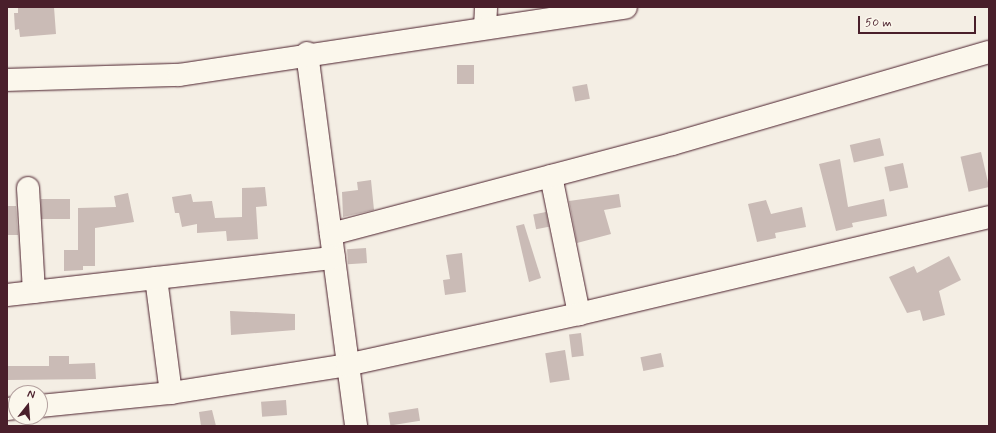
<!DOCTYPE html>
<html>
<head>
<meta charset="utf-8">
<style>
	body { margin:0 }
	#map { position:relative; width:996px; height:433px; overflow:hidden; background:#f4eee4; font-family:Mynerve,sans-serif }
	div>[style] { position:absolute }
	.building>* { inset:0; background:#cabbb6; transform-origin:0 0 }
	.roads { filter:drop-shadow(0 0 1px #4a1f2b) drop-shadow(0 0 1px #4a1f2b) }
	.minor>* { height:22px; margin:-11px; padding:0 11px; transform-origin:11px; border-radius:11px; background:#fbf7ec }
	span { translate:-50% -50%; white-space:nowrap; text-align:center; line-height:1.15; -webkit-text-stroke:3px #fbf7ec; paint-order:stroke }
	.frame { position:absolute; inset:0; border:8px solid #4a1f2b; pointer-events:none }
	.north { position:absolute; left:8px; top:385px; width:40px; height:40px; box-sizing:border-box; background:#fbf7ec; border:1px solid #b4a19f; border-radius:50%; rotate:17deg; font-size:11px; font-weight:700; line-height:16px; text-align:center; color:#4a1f2b }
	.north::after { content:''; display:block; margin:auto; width:14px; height:18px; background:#4a1f2b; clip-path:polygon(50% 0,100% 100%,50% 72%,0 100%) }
	.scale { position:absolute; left:858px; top:16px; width:118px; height:18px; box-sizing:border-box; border:2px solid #4a1f2b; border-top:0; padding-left:5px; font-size:12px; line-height:14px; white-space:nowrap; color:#4a1f2b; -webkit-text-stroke:3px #fbf7ec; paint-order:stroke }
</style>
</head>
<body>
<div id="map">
	<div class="building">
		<div style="clip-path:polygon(18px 7px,54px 7px,56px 34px,20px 37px,19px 29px,15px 30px,14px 13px,18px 13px)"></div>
		<div style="left:457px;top:65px;width:17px;height:19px"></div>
		<div style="left:587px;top:84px;width:15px;height:15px;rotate:79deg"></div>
		<div style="left:880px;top:138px;width:18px;height:31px;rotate:77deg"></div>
		<div style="left:981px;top:152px;width:36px;height:21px;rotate:77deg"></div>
		<div style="clip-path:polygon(840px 159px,848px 207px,884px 199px,887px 216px,852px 223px,853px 227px,836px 231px,819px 164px)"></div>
		<div style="left:903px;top:163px;width:25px;height:19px;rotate:78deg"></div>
		<div style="clip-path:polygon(371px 180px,374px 210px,343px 217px,342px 192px,358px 190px,357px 182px)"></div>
		<div style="clip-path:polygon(265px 187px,267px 206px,256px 207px,258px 239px,227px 241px,226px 231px,197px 233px,197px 224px,182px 227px,179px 213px,175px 213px,172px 197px,191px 194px,193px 202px,212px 201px,215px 218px,242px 217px,242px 188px)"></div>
		<div style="clip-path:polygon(128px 193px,134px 222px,95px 228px,95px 266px,83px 266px,83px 270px,64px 271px,64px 250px,78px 250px,78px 208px,116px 207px,114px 196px)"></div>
		<div style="clip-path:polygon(619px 194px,621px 207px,604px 210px,611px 234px,577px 243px,569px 201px)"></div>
		<div style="left:41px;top:199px;width:29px;height:20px"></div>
		<div style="clip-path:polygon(766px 200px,771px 214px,802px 207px,806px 227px,775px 233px,776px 238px,757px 242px,748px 204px)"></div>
		<div style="clip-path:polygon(7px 206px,16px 206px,18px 235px,7px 235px)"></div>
		<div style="left:546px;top:212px;width:15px;height:13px;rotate:79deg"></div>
		<div style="clip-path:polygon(524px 224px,541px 278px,529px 282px,516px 226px)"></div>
		<div style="left:366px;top:248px;width:15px;height:19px;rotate:86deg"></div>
		<div style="clip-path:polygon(462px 253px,466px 292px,445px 295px,443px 280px,450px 279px,446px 255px)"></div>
		<div style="clip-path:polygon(949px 256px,961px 280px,939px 291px,945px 315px,923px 321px,920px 310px,907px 313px,889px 277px,914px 266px,917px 273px)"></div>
		<div style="clip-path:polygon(230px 311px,295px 314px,295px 330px,231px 335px)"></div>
		<div style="left:581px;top:333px;width:23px;height:12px;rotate:83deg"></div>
		<div style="left:565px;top:350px;width:30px;height:20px;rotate:81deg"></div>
		<div style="left:661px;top:353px;width:14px;height:21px;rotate:78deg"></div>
		<div style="clip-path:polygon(49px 356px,69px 356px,69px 364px,95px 363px,96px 379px,7px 380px,7px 366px,49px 366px)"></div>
		<div style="left:286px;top:400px;width:15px;height:25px;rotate:86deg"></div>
		<div style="left:418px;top:408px;width:13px;height:30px;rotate:81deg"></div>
		<div style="clip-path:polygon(212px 410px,216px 426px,201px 426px,199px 412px)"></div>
	</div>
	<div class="roads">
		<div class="minor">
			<div style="left:485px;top:27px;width:20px;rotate:-87deg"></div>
			<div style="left:307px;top:53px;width:376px;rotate:82.5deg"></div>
			<div style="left:7px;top:80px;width:172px;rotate:-1.7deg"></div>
			<div style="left:179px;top:75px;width:452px;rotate:-8.6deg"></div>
			<div style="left:551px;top:176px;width:141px;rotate:78.5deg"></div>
			<div style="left:28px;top:188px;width:104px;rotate:86.7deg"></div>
			<div style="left:331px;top:234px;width:353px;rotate:-14.8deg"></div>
			<div style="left:672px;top:144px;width:330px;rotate:-16.2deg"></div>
			<div style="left:156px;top:278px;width:116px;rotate:82.6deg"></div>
			<div style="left:7px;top:295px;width:329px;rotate:-6.5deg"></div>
			<div style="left:40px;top:406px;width:132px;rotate:-5.7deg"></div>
			<div style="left:171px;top:393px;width:178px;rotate:-9deg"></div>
			<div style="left:347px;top:365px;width:238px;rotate:-12.4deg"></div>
			<div style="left:579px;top:314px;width:421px;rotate:-13.3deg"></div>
			<div style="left:7px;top:409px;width:9px;rotate:-6deg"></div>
		</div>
	</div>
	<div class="frame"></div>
	<div class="north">N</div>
	<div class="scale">50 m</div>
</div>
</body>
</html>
